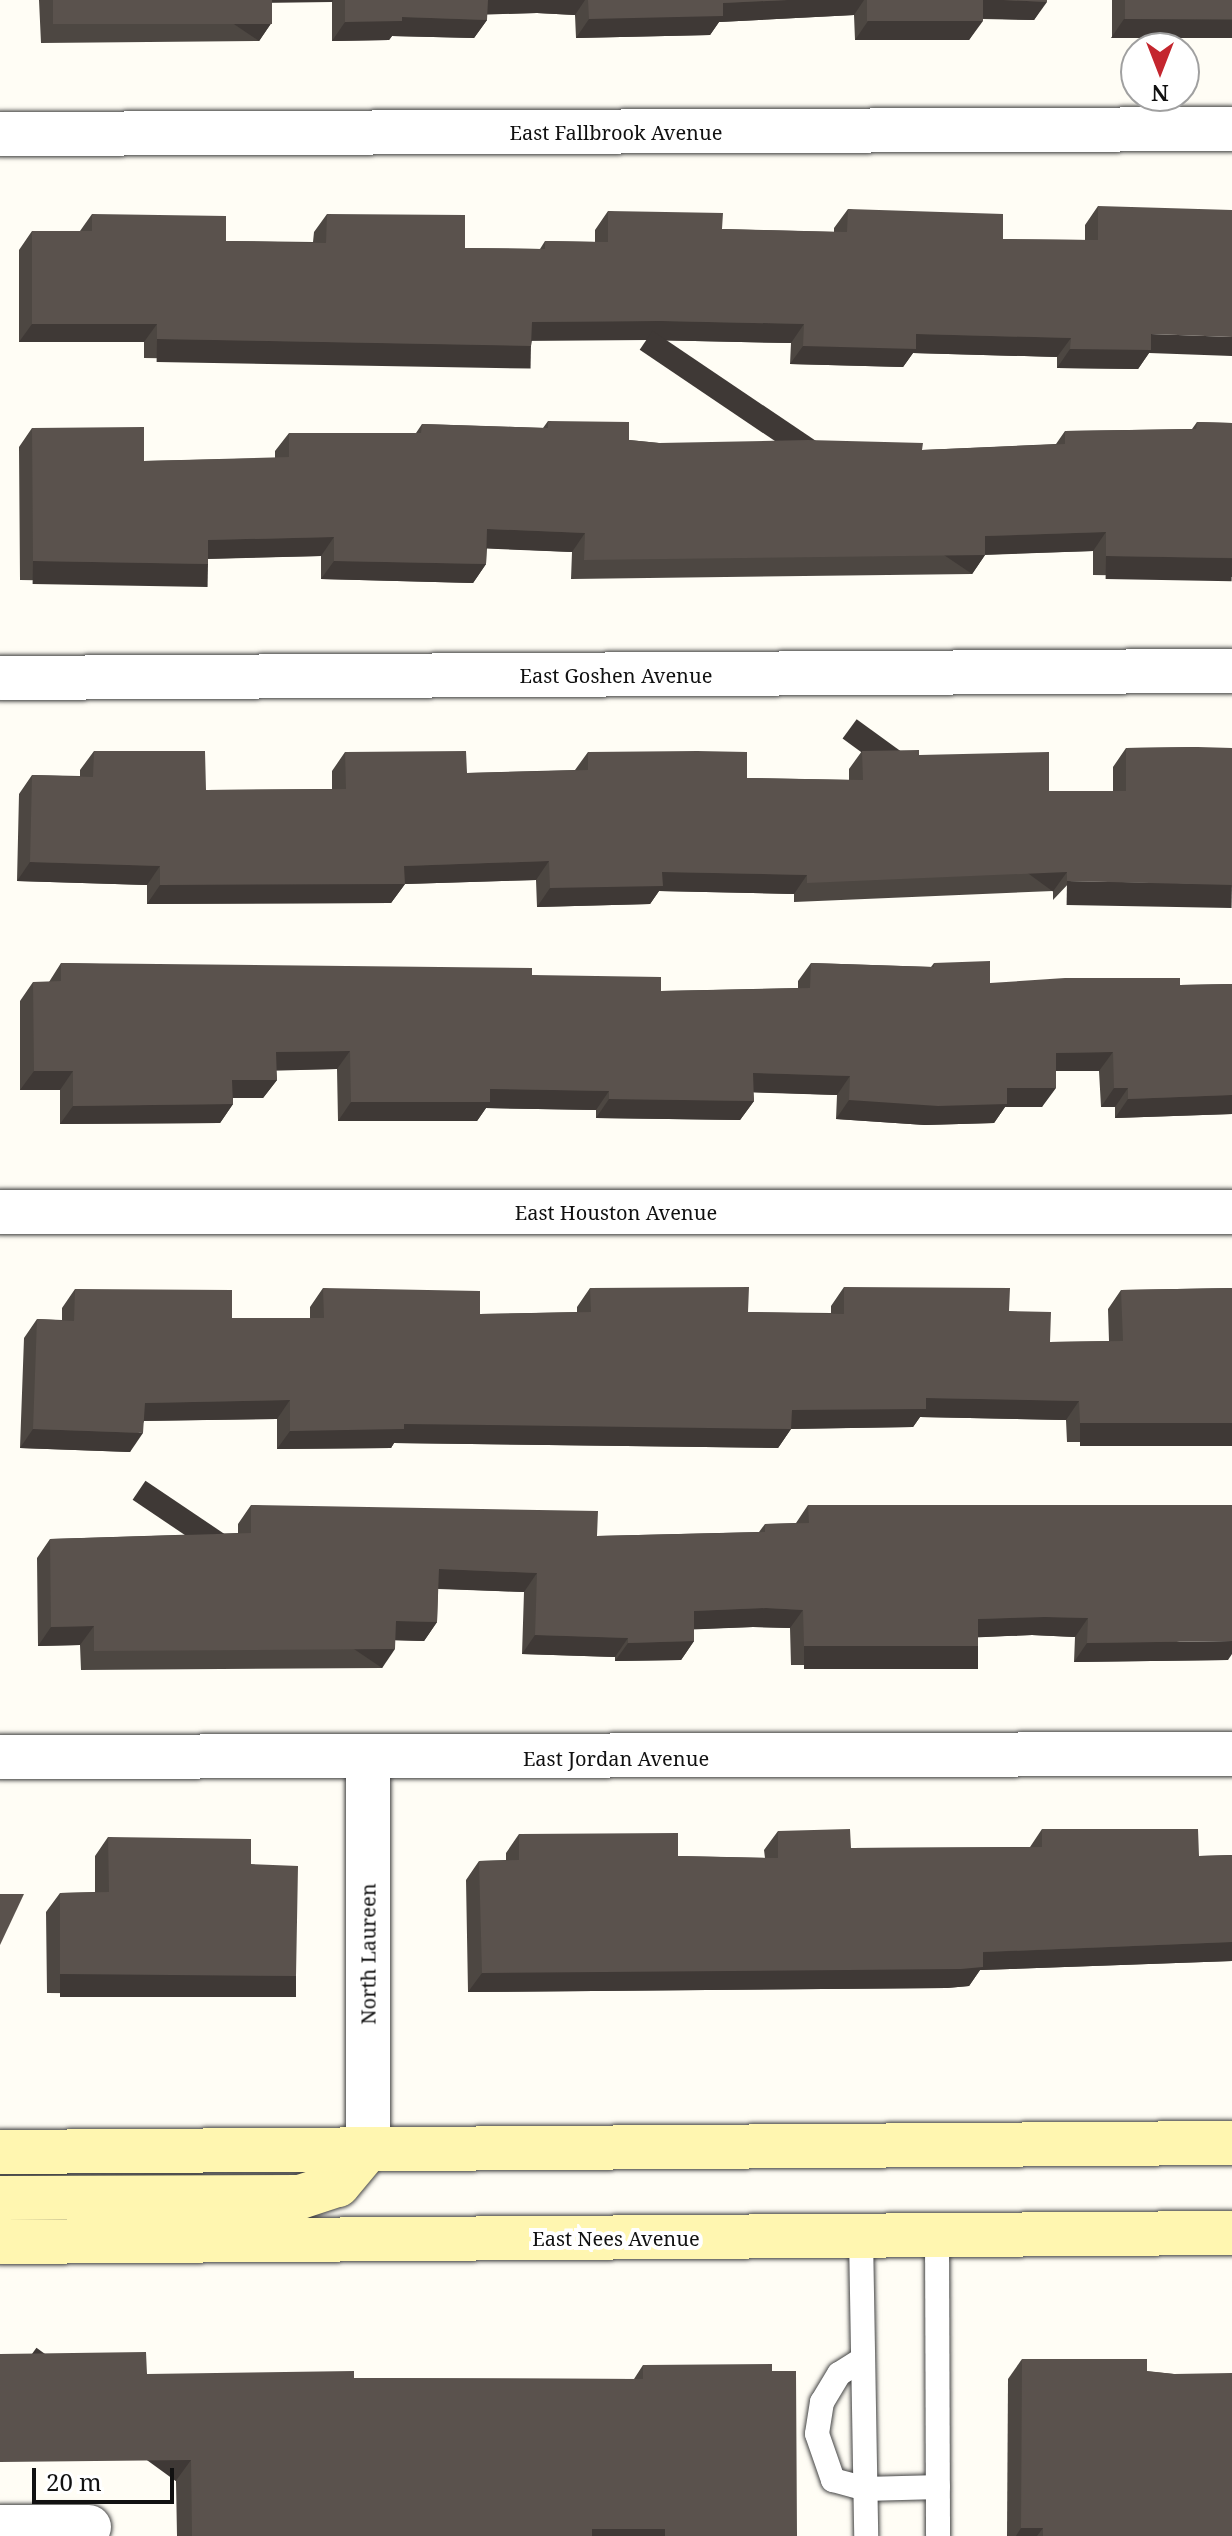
<!DOCTYPE html>
<html>
<head>
<meta charset="utf-8">
<style>
	body { margin:0 }
	#map { position:relative; width:1232px; height:2536px; overflow:hidden; background:#fffdf5; font-family:"Noto Serif",serif }
	div>[style] { position:absolute }
	.roads { filter:drop-shadow(0 0 2px #444) drop-shadow(0 0 2px #444) }
	.lane>* { height:24px; margin:-12px; padding:0 12px; transform-origin:12px; border-radius:12px; background:#fff }
	.street>* { height:44px; margin:-22px; padding:0 22px; transform-origin:22px; border-radius:22px; background:#fff }
	.secondary>* { height:44px; margin:-22px; padding:0 22px; transform-origin:22px; border-radius:22px; background:#fff6b0 }
	.wall>* { inset:0; background:#4d4742; transform-origin:0 0 }
	.shaded-wall>* { inset:0; background:#3f3936; transform-origin:0 0 }
	.building>* { inset:0; background:#5a524d; transform-origin:0 0 }
	span { translate:-50% -50%; white-space:nowrap; text-align:center; line-height:1.15; -webkit-text-stroke:8px #fff; paint-order:stroke }
	.street-label { font-size:20px; color:#111 }
	.north { position:absolute; left:1120px; top:32px; width:80px; height:80px; box-sizing:border-box; background:#fff; border:2px solid #a0a0a0; border-radius:50%; rotate:180deg; font-size:22px; font-weight:700; line-height:32px; text-align:center; color:#111 }
	.north::after { content:''; display:block; margin:auto; width:28px; height:36px; background:#c4262e; clip-path:polygon(50% 0,100% 100%,50% 72%,0 100%) }
	.scale { position:absolute; left:32px; top:2468px; width:142px; height:36px; box-sizing:border-box; border:4px solid #111; border-top:0; padding-left:10px; font-size:24px; line-height:28px; white-space:nowrap; color:#111; -webkit-text-stroke:6px #fff; paint-order:stroke }
</style>
</head>
<body>
<div id="map">
	<div class="roads">
		<div class="lane">
			<div style="left:937px;top:2235px;width:301px;rotate:89.8deg"></div>
			<div style="left:861px;top:2236px;width:300px;rotate:89deg"></div>
			<div style="left:863px;top:2359px;width:28px;rotate:148deg"></div>
			<div style="left:839px;top:2374px;width:33px;rotate:121deg"></div>
			<div style="left:822px;top:2402px;width:32px;rotate:99deg"></div>
			<div style="left:817px;top:2434px;width:49px;rotate:70.8deg"></div>
			<div style="left:833px;top:2480px;width:34px;rotate:15deg"></div>
			<div style="left:866px;top:2489px;width:72px;rotate:-1.6deg"></div>
		</div>
		<div class="street">
			<div style="left:0;top:134px;width:1232px;rotate:-0.23deg"></div>
			<div style="left:0;top:678px;width:1232px;rotate:-0.33deg"></div>
			<div style="left:0;top:1212px;width:1232px"></div>
			<div style="left:0;top:1757px;width:1232px;rotate:-0.14deg"></div>
			<div style="left:368px;top:1760px;width:389px;rotate:90deg"></div>
			<div style="left:0;top:2527px;width:89px"></div>
		</div>
		<div class="secondary">
			<div style="left:0;top:2152px;width:1232px;rotate:-0.42deg"></div>
			<div style="left:0;top:2198px;width:300px;rotate:-0.2deg"></div>
			<div style="left:300px;top:2197px;width:40px;rotate:-18deg"></div>
			<div style="left:338px;top:2185px;width:47px;rotate:-50.2deg"></div>
			<div style="left:0;top:2242px;width:1232px;rotate:-0.42deg"></div>
		</div>
	</div>
	<div class="wall">
		<div style="clip-path:polygon(39px 0,1047px 0,1034px 20px,983px 19px,969px 40px,855px 40px,854px 15px,719px 22px,710px 35px,576px 38px,575px 15px,537px 13px,487px 14px,487px 20px,474px 38px,392px 36px,389px 40px,332px 41px,332px 2px,272px 2px,272px 22px,259px 41px,41px 43px)"></div>
		<div style="left:1112px;top:0;width:120px;height:38px"></div>
		<div style="clip-path:polygon(1098px 206px,1149px 353px,1138px 369px,1057px 368px,1057px 357px,913px 353px,903px 367px,790px 364px,791px 343px,648px 340px,532px 340px,531px 346px,518px 364px,144px 358px,144px 342px,19px 342px,19px 250px,32px 231px,80px 231px,92px 214px,226px 241px,313px 242px,314px 232px,327px 214px,465px 248px,540px 249px,545px 241px,595px 242px,595px 230px,608px 211px,722px 229px,834px 232px,834px 228px,848px 209px,1003px 239px,1085px 240px,1085px 225px)"></div>
		<div style="clip-path:polygon(548px 421px,629px 440px,659px 443px,922px 450px,1056px 444px,1065px 431px,1192px 429px,1197px 422px,1232px 423px,1232px 577px,1093px 575px,1093px 551px,985px 555px,972px 574px,571px 579px,572px 552px,487px 548px,486px 564px,473px 583px,321px 579px,321px 556px,208px 559px,208px 564px,195px 583px,20px 580px,19px 447px,32px 428px,144px 461px,275px 458px,275px 451px,289px 433px,416px 433px,422px 424px,543px 428px)"></div>
		<div style="clip-path:polygon(1198px 747px,1053px 900px,1053px 891px,794px 902px,794px 894px,659px 891px,650px 904px,537px 907px,536px 880px,405px 884px,391px 903px,147px 904px,147px 885px,17px 881px,19px 794px,32px 775px,80px 776px,80px 770px,94px 751px,206px 790px,332px 789px,332px 771px,345px 752px,467px 773px,575px 770px,588px 752px,747px 778px,849px 780px,849px 769px,862px 751px,919px 755px,1049px 791px,1113px 791px,1113px 767px,1126px 748px)"></div>
		<div style="clip-path:polygon(61px 963px,532px 975px,661px 991px,798px 988px,798px 981px,811px 963px,931px 967px,934px 963px,990px 983px,1180px 985px,1232px 984px,1232px 1114px,1115px 1118px,1115px 1107px,1101px 1107px,1099px 1071px,1056px 1071px,1042px 1107px,1005px 1107px,994px 1123px,925px 1125px,836px 1119px,837px 1095px,753px 1092px,754px 1101px,740px 1120px,596px 1118px,596px 1110px,486px 1108px,477px 1121px,338px 1121px,337px 1069px,276px 1070px,277px 1080px,263px 1098px,233px 1098px,233px 1104px,220px 1123px,60px 1124px,60px 1090px,20px 1090px,20px 1001px,33px 982px,49px 982px)"></div>
		<div style="clip-path:polygon(844px 1287px,1009px 1311px,1050px 1342px,1109px 1341px,1108px 1309px,1121px 1290px,1232px 1288px,1232px 1442px,1067px 1442px,1066px 1420px,920px 1417px,913px 1427px,791px 1429px,778px 1448px,394px 1443px,391px 1448px,277px 1449px,277px 1419px,144px 1421px,130px 1452px,20px 1448px,24px 1338px,37px 1319px,62px 1320px,62px 1308px,75px 1289px,232px 1318px,310px 1318px,310px 1307px,323px 1288px,480px 1314px,577px 1312px,577px 1307px,590px 1288px,748px 1312px,831px 1313px,831px 1306px)"></div>
		<div style="clip-path:polygon(251px 1505px,597px 1536px,759px 1532px,765px 1524px,796px 1523px,808px 1505px,1228px 1660px,1074px 1662px,1075px 1637px,1032px 1635px,978px 1637px,965px 1665px,791px 1665px,790px 1628px,753px 1627px,694px 1629px,694px 1641px,681px 1660px,615px 1661px,615px 1657px,522px 1654px,524px 1592px,438px 1589px,437px 1622px,424px 1641px,395px 1640px,382px 1668px,81px 1670px,80px 1645px,38px 1646px,37px 1558px,50px 1539px,238px 1533px,238px 1524px)"></div>
		<div style="clip-path:polygon(1042px 1829px,1199px 1856px,1232px 1855px,1232px 1961px,980px 1970px,969px 1986px,947px 1988px,468px 1992px,466px 1880px,479px 1861px,506px 1860px,506px 1853px,519px 1834px,678px 1856px,765px 1858px,764px 1850px,778px 1831px,851px 1848px,1030px 1847px)"></div>
		<div style="clip-path:polygon(108px 1837px,251px 1864px,296px 1976px,283px 1995px,47px 1993px,46px 1912px,60px 1893px,95px 1892px,95px 1856px)"></div>
		<div style="clip-path:polygon(1022px 2359px,1174px 2374px,1232px 2536px,1007px 2536px,1008px 2379px)"></div>
		<div style="clip-path:polygon(643px 2365px,772px 2371px,797px 2536px,177px 2536px,176px 2481px,147px 2374px,354px 2378px,634px 2379px)"></div>
	</div>
	<div class="shaded-wall">
		<div style="clip-path:polygon(260px 0,333px 0,332px 2px,258px 3px)"></div>
		<div style="clip-path:polygon(485px 0,585px 0,575px 15px,537px 13px,475px 15px)"></div>
		<div style="clip-path:polygon(788px 0,864px 0,854px 15px,719px 22px,710px 35px,576px 38px,589px 19px,723px 3px)"></div>
		<div style="clip-path:polygon(982px 0,1003px 0,1047px 2px,1034px 20px,969px 18px)"></div>
		<div style="clip-path:polygon(402px 17px,487px 20px,474px 38px,392px 36px,389px 40px,332px 41px,345px 22px)"></div>
		<div style="clip-path:polygon(1124px 19px,1232px 20px,1232px 38px,1111px 38px)"></div>
		<div style="clip-path:polygon(868px 21px,983px 21px,969px 40px,855px 40px)"></div>
		<div style="left:272px;top:22px;width:23px;height:218px;rotate:124deg"></div>
		<div style="clip-path:polygon(661px 321px,804px 324px,791px 343px,648px 340px,518px 341px,532px 322px)"></div>
		<div style="clip-path:polygon(32px 324px,157px 324px,144px 342px,19px 342px)"></div>
		<div style="clip-path:polygon(916px 334px,1071px 338px,1057px 357px,913px 353px,903px 367px,790px 364px,803px 346px)"></div>
		<div style="clip-path:polygon(1151px 334px,1232px 337px,1232px 356px,1149px 353px,1138px 369px,1057px 368px,1070px 349px)"></div>
		<div style="left:157px;top:339px;width:374px;height:23px;rotate:1deg"></div>
		<div style="clip-path:polygon(487px 529px,585px 533px,572px 552px,474px 548px)"></div>
		<div style="clip-path:polygon(1106px 532px,1093px 551px,971px 555px,985px 536px)"></div>
		<div style="clip-path:polygon(334px 537px,321px 556px,195px 559px,208px 540px)"></div>
		<div style="left:985px;top:555px;width:23px;height:401px;rotate:124deg"></div>
		<div style="left:1106px;top:556px;width:126px;height:23px;rotate:1deg"></div>
		<div style="left:33px;top:561px;width:175px;height:23px;rotate:1deg"></div>
		<div style="clip-path:polygon(334px 561px,486px 564px,473px 583px,321px 579px)"></div>
		<div style="clip-path:polygon(549px 861px,536px 880px,405px 884px,391px 903px,147px 904px,160px 885px,404px 866px)"></div>
		<div style="clip-path:polygon(30px 862px,160px 866px,147px 885px,17px 881px)"></div>
		<div style="clip-path:polygon(662px 872px,807px 875px,794px 894px,659px 891px,650px 904px,537px 907px,550px 888px)"></div>
		<div style="left:1067px;top:872px;width:24px;height:260px;rotate:126deg"></div>
		<div style="left:1067px;top:881px;width:165px;height:24px;rotate:1deg"></div>
		<div style="clip-path:polygon(350px 1051px,337px 1069px,263px 1071px,276px 1052px)"></div>
		<div style="clip-path:polygon(1113px 1052px,1099px 1071px,1043px 1071px,1056px 1053px)"></div>
		<div style="clip-path:polygon(34px 1071px,73px 1071px,60px 1090px,20px 1090px)"></div>
		<div style="clip-path:polygon(753px 1073px,850px 1076px,837px 1095px,740px 1092px)"></div>
		<div style="clip-path:polygon(232px 1080px,277px 1080px,263px 1098px,219px 1098px)"></div>
		<div style="clip-path:polygon(1007px 1088px,1056px 1088px,1042px 1107px,1005px 1107px,994px 1123px,925px 1125px,836px 1119px,849px 1100px)"></div>
		<div style="clip-path:polygon(1114px 1088px,1128px 1088px,1115px 1107px,1101px 1107px)"></div>
		<div style="clip-path:polygon(490px 1089px,609px 1091px,596px 1110px,486px 1108px,477px 1121px,338px 1121px,351px 1102px)"></div>
		<div style="clip-path:polygon(1232px 1095px,1232px 1114px,1115px 1118px,1128px 1099px)"></div>
		<div style="clip-path:polygon(609px 1099px,754px 1101px,740px 1120px,596px 1118px)"></div>
		<div style="clip-path:polygon(233px 1104px,220px 1123px,60px 1124px,73px 1106px)"></div>
		<div style="clip-path:polygon(926px 1398px,1079px 1401px,1066px 1420px,920px 1417px,913px 1427px,781px 1429px,791px 1429px,778px 1448px,394px 1443px,391px 1448px,277px 1449px,290px 1431px,404px 1424px,792px 1410px)"></div>
		<div style="clip-path:polygon(290px 1400px,277px 1419px,131px 1421px,145px 1403px)"></div>
		<div style="left:1080px;top:1423px;width:152px;height:23px"></div>
		<div style="clip-path:polygon(33px 1429px,143px 1433px,130px 1452px,20px 1448px)"></div>
		<div style="clip-path:polygon(439px 1569px,537px 1573px,524px 1592px,425px 1588px)"></div>
		<div style="clip-path:polygon(766px 1608px,803px 1610px,790px 1628px,753px 1627px,680px 1630px,694px 1611px)"></div>
		<div style="clip-path:polygon(1045px 1617px,1088px 1618px,1075px 1637px,1032px 1635px,964px 1638px,978px 1619px)"></div>
		<div style="clip-path:polygon(396px 1621px,437px 1622px,424px 1641px,383px 1640px)"></div>
		<div style="clip-path:polygon(94px 1626px,80px 1645px,38px 1646px,51px 1627px)"></div>
		<div style="clip-path:polygon(535px 1635px,628px 1638px,615px 1657px,522px 1654px)"></div>
		<div style="clip-path:polygon(694px 1641px,681px 1660px,615px 1661px,628px 1643px)"></div>
		<div style="clip-path:polygon(1232px 1641px,1232px 1654px,1228px 1660px,1074px 1662px,1087px 1643px)"></div>
		<div style="left:804px;top:1646px;width:174px;height:23px"></div>
		<div style="left:395px;top:1649px;width:23px;height:301px;rotate:124deg"></div>
		<div style="clip-path:polygon(1232px 1942px,1232px 1961px,980px 1970px,969px 1986px,947px 1988px,468px 1992px,482px 1973px)"></div>
		<div style="left:60px;top:1974px;width:236px;height:23px"></div>
		<div style="left:191px;top:2460px;width:26px;height:191px;rotate:126deg"></div>
		<div style="clip-path:polygon(1021px 2528px,1043px 2528px,1037px 2536px,1016px 2536px)"></div>
		<div style="left:592px;top:2529px;width:73px;height:9px"></div>
	</div>
	<div class="building">
		<div style="left:53px;top:0;width:219px;height:24px"></div>
		<div style="clip-path:polygon(345px 0,488px 0,487px 20px,402px 17px,402px 21px,345px 22px)"></div>
		<div style="clip-path:polygon(588px 0,788px 0,723px 3px,723px 16px,589px 19px)"></div>
		<div style="left:867px;top:0;width:116px;height:21px"></div>
		<div style="clip-path:polygon(1003px 0,1047px 0,1047px 2px)"></div>
		<div style="left:1125px;top:0;width:107px;height:19px"></div>
		<div style="clip-path:polygon(1098px 206px,1232px 210px,1232px 337px,1151px 334px,1151px 350px,1070px 349px,1071px 338px,916px 334px,916px 349px,803px 346px,804px 324px,661px 321px,532px 322px,531px 346px,157px 339px,157px 324px,32px 324px,32px 231px,92px 231px,92px 214px,226px 216px,226px 241px,326px 243px,327px 214px,465px 215px,465px 248px,545px 249px,545px 241px,608px 242px,608px 211px,723px 213px,722px 229px,847px 232px,848px 209px,1003px 214px,1003px 239px,1098px 240px)"></div>
		<div style="clip-path:polygon(548px 421px,629px 422px,629px 440px,659px 443px,808px 440px,923px 443px,922px 450px,1065px 444px,1065px 431px,1196px 429px,1197px 422px,1232px 423px,1232px 558px,1106px 556px,1106px 532px,985px 536px,985px 555px,584px 560px,585px 533px,487px 529px,486px 564px,334px 561px,334px 537px,208px 540px,208px 564px,33px 561px,32px 428px,144px 427px,144px 461px,289px 457px,289px 433px,421px 433px,422px 424px,548px 428px)"></div>
		<div style="clip-path:polygon(1198px 747px,1232px 748px,1232px 885px,1067px 881px,1067px 872px,807px 883px,807px 875px,662px 872px,663px 886px,550px 888px,549px 861px,404px 866px,405px 884px,160px 885px,160px 866px,30px 862px,32px 775px,93px 777px,94px 751px,205px 751px,206px 790px,346px 789px,345px 752px,466px 751px,467px 773px,588px 770px,588px 752px,697px 751px,747px 752px,747px 778px,863px 780px,862px 751px,919px 750px,919px 755px,1049px 752px,1049px 791px,1126px 791px,1126px 748px)"></div>
		<div style="clip-path:polygon(990px 961px,990px 983px,1065px 978px,1180px 978px,1180px 985px,1232px 984px,1232px 1095px,1128px 1099px,1128px 1088px,1114px 1088px,1113px 1052px,1056px 1053px,1056px 1088px,1007px 1088px,1007px 1104px,938px 1106px,849px 1100px,850px 1076px,753px 1073px,754px 1101px,609px 1099px,609px 1091px,490px 1089px,490px 1102px,351px 1102px,350px 1051px,276px 1052px,277px 1080px,232px 1080px,233px 1104px,73px 1106px,73px 1071px,34px 1071px,33px 982px,61px 981px,61px 963px,532px 968px,532px 975px,661px 977px,661px 991px,810px 988px,811px 963px,934px 967px,934px 963px)"></div>
		<div style="clip-path:polygon(749px 1287px,748px 1312px,844px 1314px,844px 1287px,1010px 1288px,1009px 1311px,1051px 1312px,1050px 1342px,1123px 1341px,1121px 1290px,1232px 1288px,1232px 1423px,1080px 1423px,1079px 1401px,926px 1398px,926px 1409px,792px 1410px,791px 1429px,404px 1424px,404px 1429px,290px 1431px,290px 1400px,145px 1403px,143px 1433px,33px 1429px,37px 1319px,74px 1321px,75px 1289px,232px 1290px,232px 1318px,324px 1318px,323px 1288px,480px 1291px,480px 1314px,591px 1312px,590px 1288px)"></div>
		<div style="clip-path:polygon(251px 1505px,598px 1511px,597px 1536px,765px 1532px,765px 1524px,809px 1523px,808px 1505px,1232px 1505px,1232px 1641px,1087px 1643px,1088px 1618px,1045px 1617px,978px 1619px,978px 1646px,804px 1646px,803px 1610px,766px 1608px,694px 1611px,694px 1641px,628px 1643px,628px 1638px,535px 1635px,537px 1573px,439px 1569px,437px 1622px,396px 1621px,395px 1649px,94px 1651px,94px 1626px,51px 1627px,50px 1539px,251px 1533px)"></div>
		<div style="clip-path:polygon(850px 1829px,851px 1848px,1042px 1847px,1042px 1829px,1198px 1829px,1199px 1856px,1232px 1855px,1232px 1942px,983px 1952px,983px 1967px,961px 1969px,482px 1973px,479px 1861px,519px 1860px,519px 1834px,678px 1833px,678px 1856px,778px 1858px,778px 1831px)"></div>
		<div style="clip-path:polygon(108px 1837px,251px 1839px,251px 1864px,298px 1866px,296px 1976px,60px 1974px,60px 1893px,109px 1892px)"></div>
		<div style="clip-path:polygon(0 1894px,24px 1894px,0 1945px)"></div>
		<div style="clip-path:polygon(146px 2352px,147px 2374px,354px 2371px,354px 2378px,643px 2379px,643px 2365px,772px 2364px,772px 2371px,796px 2371px,797px 2536px,665px 2536px,665px 2529px,592px 2529px,592px 2536px,192px 2536px,191px 2460px,0 2462px,0 2354px)"></div>
		<div style="clip-path:polygon(1022px 2359px,1147px 2359px,1147px 2371px,1174px 2374px,1232px 2373px,1232px 2536px,1043px 2536px,1043px 2528px,1021px 2528px)"></div>
	</div>
	<div class="street-label">
		<span style="left:616px;top:132px">East Fallbrook Avenue</span>
		<span style="left:616px;top:675px">East Goshen Avenue</span>
		<span style="left:616px;top:1212px">East Houston Avenue</span>
		<span style="left:616px;top:1758px">East Jordan Avenue</span>
		<span style="left:368px;top:1954px;rotate:-90deg">North Laureen</span>
		<span style="left:616px;top:2238px">East Nees Avenue</span>
	</div>
	<div class="north">N</div>
	<div class="scale">20 m</div>
</div>
</body>
</html>
